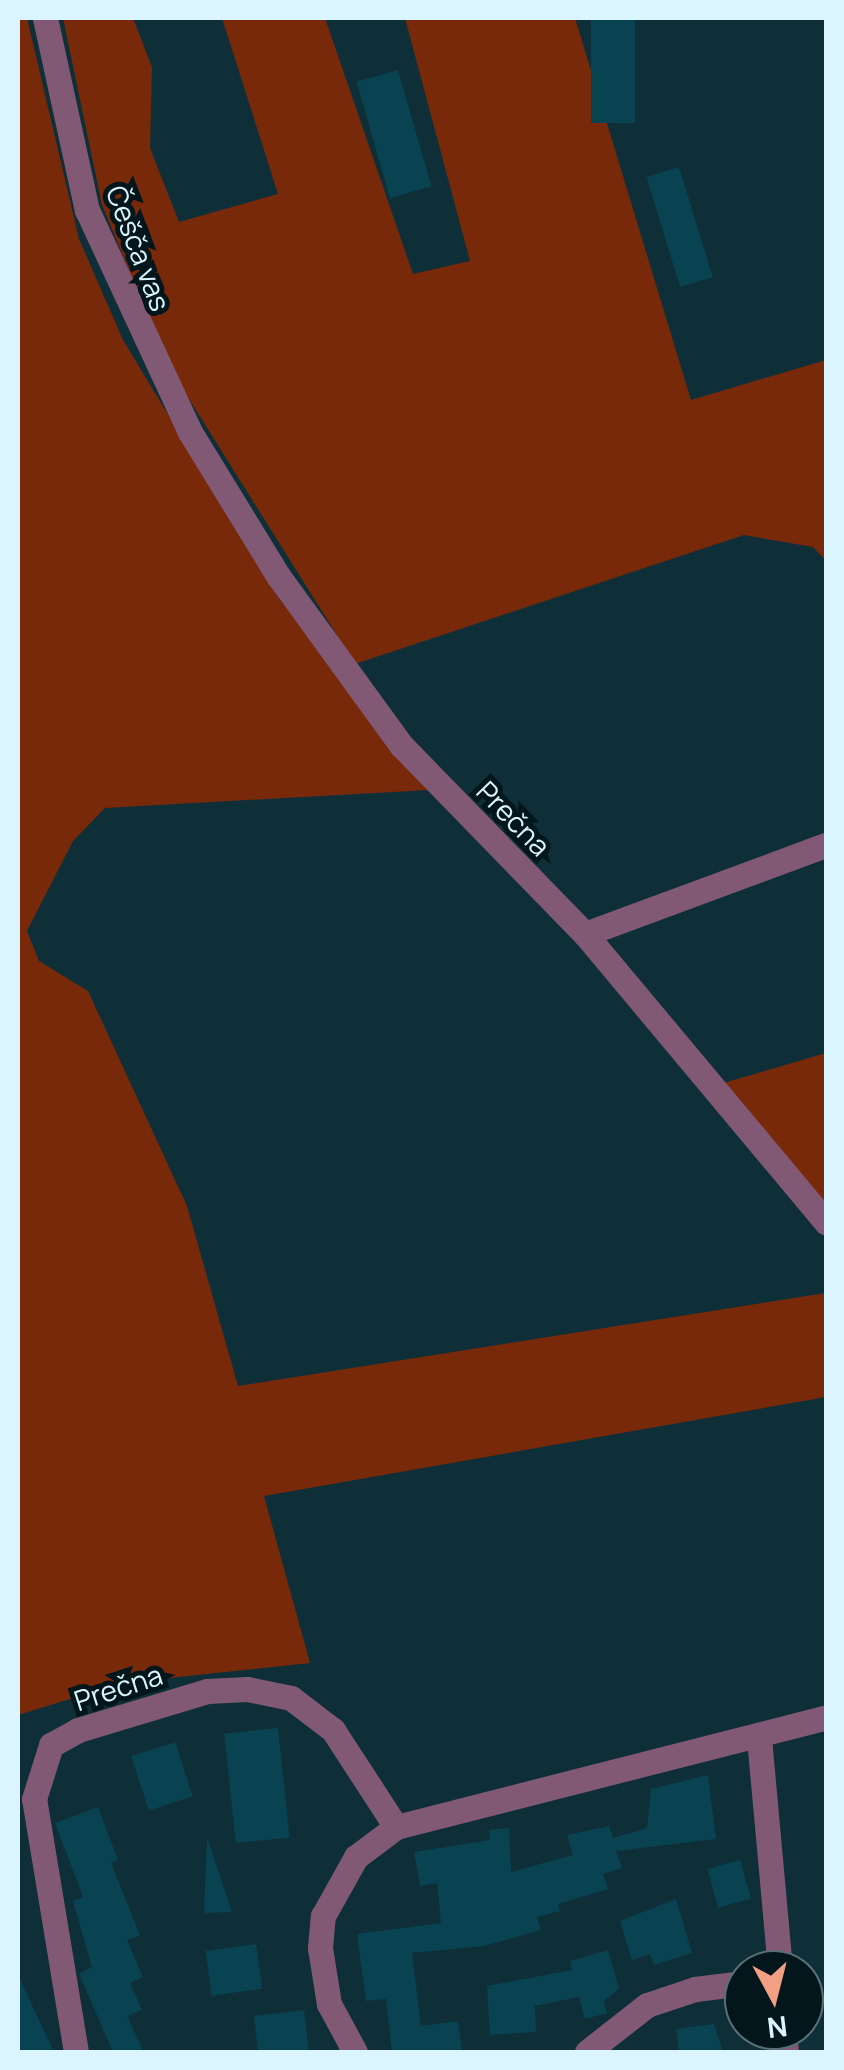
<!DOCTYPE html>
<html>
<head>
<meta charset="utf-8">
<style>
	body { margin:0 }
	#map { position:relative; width:844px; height:2070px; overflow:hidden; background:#0f2f38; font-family:Manrope,sans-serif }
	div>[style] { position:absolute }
	.green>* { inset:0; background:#78290a }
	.building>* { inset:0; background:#094250; transform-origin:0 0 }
	.minor>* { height:25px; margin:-12.5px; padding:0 12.5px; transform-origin:12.5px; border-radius:12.5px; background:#825975 }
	span { translate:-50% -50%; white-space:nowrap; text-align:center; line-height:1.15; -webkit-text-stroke:10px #02161c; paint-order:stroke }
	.street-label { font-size:28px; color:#daf5fe }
	.frame { position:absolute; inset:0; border:20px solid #daf5fe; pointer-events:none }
	.north { position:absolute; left:724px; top:1950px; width:100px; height:100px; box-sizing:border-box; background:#02161c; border:2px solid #586f76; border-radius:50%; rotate:173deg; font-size:28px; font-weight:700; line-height:40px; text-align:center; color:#daf5fe }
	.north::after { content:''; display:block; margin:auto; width:35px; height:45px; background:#f39f84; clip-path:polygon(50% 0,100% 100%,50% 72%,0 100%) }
</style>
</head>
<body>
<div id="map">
	<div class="green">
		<div style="clip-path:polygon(18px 18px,27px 18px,79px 239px,123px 340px,280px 600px,429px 790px,105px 808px,73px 841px,27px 931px,39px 961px,88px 991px,187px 1206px,238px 1386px,826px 1293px,826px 1397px,264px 1496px,310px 1663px,122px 1683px,18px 1715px)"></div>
		<div style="clip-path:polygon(63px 18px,133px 18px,152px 67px,150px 148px,179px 222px,278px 194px,222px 18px,325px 18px,413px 274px,470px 261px,405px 18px,575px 18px,691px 400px,826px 360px,826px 561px,813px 547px,744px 535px,355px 664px,169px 367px,102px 205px)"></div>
		<div style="clip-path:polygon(826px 1053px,826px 1205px,720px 1084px)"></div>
	</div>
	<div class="building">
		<div style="left:591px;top:18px;width:44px;height:105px"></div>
		<div style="left:398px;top:70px;width:121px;height:43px;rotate:74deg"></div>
		<div style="left:679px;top:167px;width:115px;height:34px;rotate:73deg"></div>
		<div style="left:278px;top:1728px;width:110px;height:54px;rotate:84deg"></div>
		<div style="left:175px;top:1742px;width:57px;height:46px;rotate:72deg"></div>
		<div style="clip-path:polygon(708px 1775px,716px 1839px,616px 1851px,622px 1868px,603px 1874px,608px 1889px,558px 1904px,560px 1911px,537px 1917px,541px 1930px,484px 1946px,412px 1953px,421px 2026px,458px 2021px,462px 2052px,392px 2052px,386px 1999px,366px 2001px,357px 1934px,441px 1923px,437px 1883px,420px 1886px,414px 1852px,490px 1840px,489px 1830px,509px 1828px,511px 1872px,573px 1855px,567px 1835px,609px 1826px,613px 1838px,647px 1828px,651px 1789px)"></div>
		<div style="clip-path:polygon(98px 1807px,118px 1860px,111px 1863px,140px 1935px,127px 1940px,143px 1977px,130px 1983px,142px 2010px,127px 2016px,144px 2052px,113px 2052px,79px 1974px,92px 1967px,73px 1901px,83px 1897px,55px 1823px)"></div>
		<div style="clip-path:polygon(207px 1837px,232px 1912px,204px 1913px)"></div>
		<div style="left:740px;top:1860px;width:40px;height:34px;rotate:74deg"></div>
		<div style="clip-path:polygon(676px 1899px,692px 1953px,654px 1965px,650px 1954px,632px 1960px,620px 1921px)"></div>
		<div style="left:256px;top:1944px;width:45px;height:51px;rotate:82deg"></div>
		<div style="clip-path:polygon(608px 1950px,619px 1989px,604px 2001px,607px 2013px,585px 2019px,579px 1997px,535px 2006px,536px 2032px,490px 2035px,487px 1986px,572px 1970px,570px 1961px)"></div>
		<div style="clip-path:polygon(18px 1975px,54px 2052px,18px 2052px)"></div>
		<div style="clip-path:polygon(304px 2010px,309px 2052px,258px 2052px,254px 2016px)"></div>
		<div style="clip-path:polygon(714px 2024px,723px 2052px,679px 2052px,676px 2029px)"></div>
	</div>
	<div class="minor">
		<div style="left:45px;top:18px;width:197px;rotate:77.7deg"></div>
		<div style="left:87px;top:210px;width:245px;rotate:65.1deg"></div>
		<div style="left:190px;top:432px;width:170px;rotate:58.5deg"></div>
		<div style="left:279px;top:577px;width:209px;rotate:54deg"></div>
		<div style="left:402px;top:746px;width:262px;rotate:45.8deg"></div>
		<div style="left:585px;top:934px;width:376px;rotate:50.1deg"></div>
		<div style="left:585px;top:934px;width:257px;rotate:-20.3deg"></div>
		<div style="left:759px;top:1738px;width:233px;rotate:84.8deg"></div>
		<div style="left:784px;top:2030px;width:22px;rotate:85deg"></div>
		<div style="left:76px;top:2052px;width:256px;rotate:-99.4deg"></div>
		<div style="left:34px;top:1799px;width:57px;rotate:-72.5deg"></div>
		<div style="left:51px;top:1745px;width:31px;rotate:-29deg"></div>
		<div style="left:78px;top:1730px;width:135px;rotate:-16.8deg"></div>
		<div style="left:207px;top:1691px;width:40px;rotate:-2.9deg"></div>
		<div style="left:247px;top:1689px;width:45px;rotate:11.6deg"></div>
		<div style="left:291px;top:1698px;width:53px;rotate:37.3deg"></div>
		<div style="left:333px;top:1730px;width:116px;rotate:57deg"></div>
		<div style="left:396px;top:1827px;width:444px;rotate:-14.3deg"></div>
		<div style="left:355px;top:2052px;width:55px;rotate:-118.4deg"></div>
		<div style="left:329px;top:2004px;width:57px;rotate:-99.1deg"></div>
		<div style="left:320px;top:1948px;width:32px;rotate:-85deg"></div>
		<div style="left:323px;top:1916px;width:68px;rotate:-60.8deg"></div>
		<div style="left:356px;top:1857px;width:50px;rotate:-36.9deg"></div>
		<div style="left:587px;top:2052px;width:76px;rotate:-38.1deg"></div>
		<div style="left:647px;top:2005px;width:51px;rotate:-18.4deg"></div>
		<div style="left:695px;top:1989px;width:49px;rotate:-7deg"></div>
	</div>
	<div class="street-label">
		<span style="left:139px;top:248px;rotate:69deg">Češča vas</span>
		<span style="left:514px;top:818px;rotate:46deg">Prečna</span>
		<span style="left:118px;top:1687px;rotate:-18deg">Prečna</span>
	</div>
	<div class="frame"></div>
	<div class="north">N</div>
</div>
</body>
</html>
